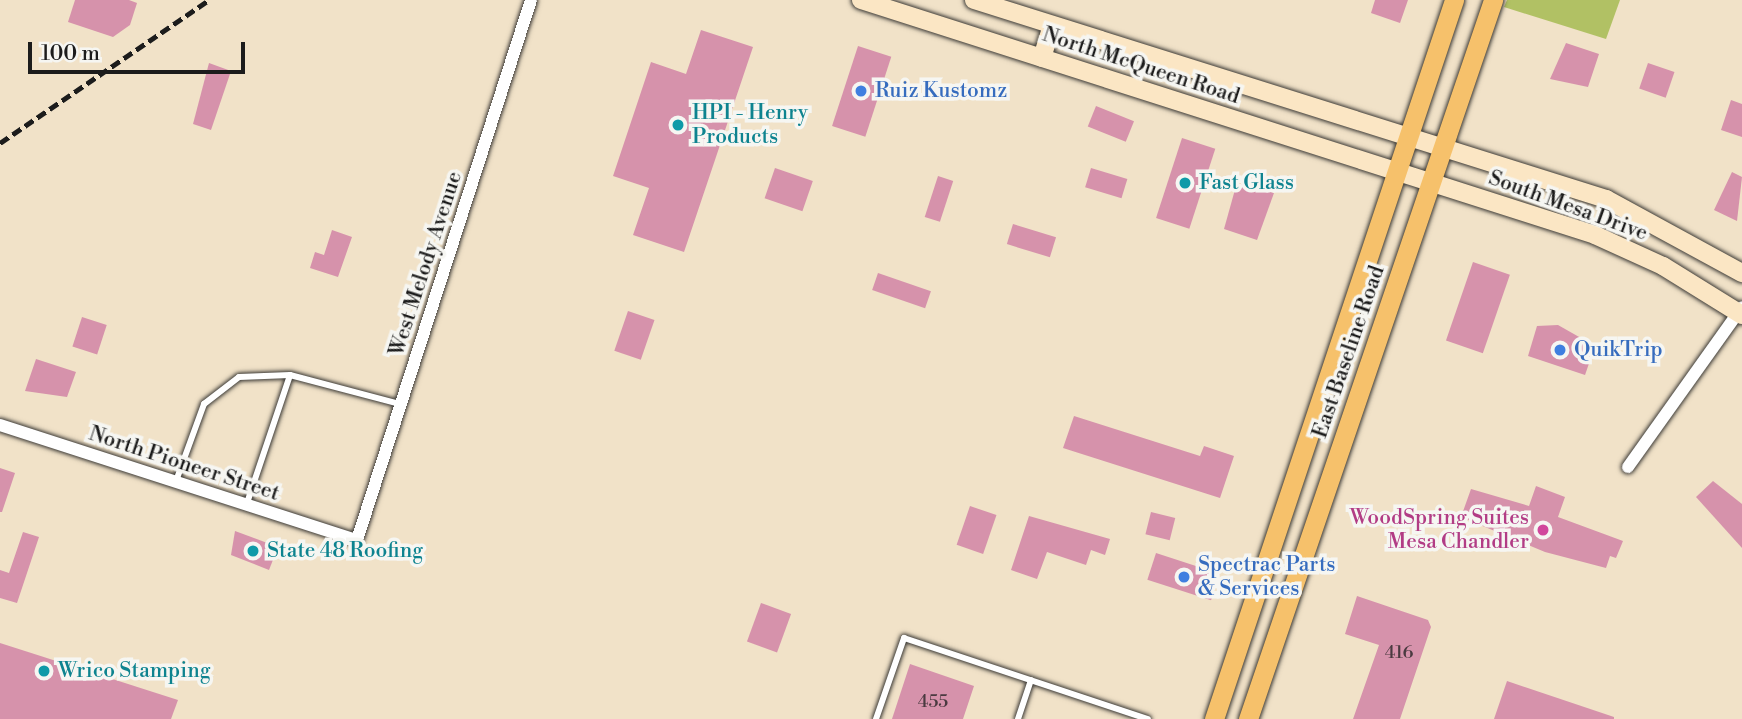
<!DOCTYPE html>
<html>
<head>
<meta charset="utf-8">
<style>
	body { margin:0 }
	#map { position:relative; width:1742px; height:719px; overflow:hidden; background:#f1e2c8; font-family:"Libre Bodoni",serif }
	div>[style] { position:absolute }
	.green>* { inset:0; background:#b1c164 }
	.building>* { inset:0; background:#d692ab; transform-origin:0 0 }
	.roads { filter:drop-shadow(0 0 2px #3c3a36) drop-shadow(0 0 2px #3c3a36) }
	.lane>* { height:6px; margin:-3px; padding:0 3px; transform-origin:3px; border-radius:3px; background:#fff }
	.street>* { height:12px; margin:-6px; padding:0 6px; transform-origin:6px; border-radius:6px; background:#fff }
	.secondary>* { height:18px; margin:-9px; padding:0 9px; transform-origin:9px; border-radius:9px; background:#fbe6c4 }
	.primary>* { height:19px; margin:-9.5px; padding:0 9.5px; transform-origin:9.5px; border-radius:9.5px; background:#f6c16b }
	.rail>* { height:4.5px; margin-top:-2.25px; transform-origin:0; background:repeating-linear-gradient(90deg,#1c1c1c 0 10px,transparent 0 15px) }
	.dots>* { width:19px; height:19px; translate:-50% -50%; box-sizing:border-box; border:4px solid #f6f6f2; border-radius:50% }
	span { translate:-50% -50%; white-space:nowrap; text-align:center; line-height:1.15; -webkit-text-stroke:7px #f6f6f2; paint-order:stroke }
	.number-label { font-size:18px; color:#4a3a40 }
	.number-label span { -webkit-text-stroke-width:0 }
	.street-label { font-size:21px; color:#1c1c1c }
	.shop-label { font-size:21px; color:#366cbe }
	.left { translate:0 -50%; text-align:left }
	.culture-label { font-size:21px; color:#0d838f }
	.hotel-label { font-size:21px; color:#b23c85 }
	.right { translate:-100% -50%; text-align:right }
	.scale { position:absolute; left:28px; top:42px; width:217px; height:32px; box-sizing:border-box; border:4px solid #1c1c1c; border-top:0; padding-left:9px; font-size:21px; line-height:24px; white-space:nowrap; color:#1c1c1c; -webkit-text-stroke:5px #f6f6f2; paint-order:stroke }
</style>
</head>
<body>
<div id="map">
	<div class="green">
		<div style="clip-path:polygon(1507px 0,1620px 0,1606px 39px,1504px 7px)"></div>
	</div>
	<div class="building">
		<div style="clip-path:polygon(75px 0,129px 0,137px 3px,130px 25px,113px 37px,68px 22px)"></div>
		<div style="clip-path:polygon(1375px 0,1408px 0,1400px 23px,1371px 13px)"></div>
		<div style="clip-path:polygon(701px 30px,753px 47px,684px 252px,633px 235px,649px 188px,613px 176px,651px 62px,686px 74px)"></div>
		<div style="clip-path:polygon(1566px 43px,1599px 54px,1588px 87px,1550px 79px)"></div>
		<div style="left:858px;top:46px;width:35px;height:84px;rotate:18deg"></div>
		<div style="clip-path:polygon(209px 63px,231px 71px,211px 130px,193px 124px)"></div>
		<div style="left:1648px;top:63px;width:28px;height:27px;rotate:19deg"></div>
		<div style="clip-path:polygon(1731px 100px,1742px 104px,1742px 137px,1721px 130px)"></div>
		<div style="left:1096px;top:106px;width:41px;height:22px;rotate:22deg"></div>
		<div style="left:1182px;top:138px;width:35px;height:84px;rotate:18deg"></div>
		<div style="left:775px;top:168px;width:40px;height:32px;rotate:19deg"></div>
		<div style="left:1091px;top:168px;width:38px;height:20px;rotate:17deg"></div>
		<div style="clip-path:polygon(1732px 172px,1742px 177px,1737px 221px,1714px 210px)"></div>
		<div style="left:938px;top:176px;width:16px;height:43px;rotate:18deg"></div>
		<div style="clip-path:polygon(1243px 183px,1274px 193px,1257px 240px,1224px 229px,1236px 186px)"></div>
		<div style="left:1013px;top:224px;width:45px;height:21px;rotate:17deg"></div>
		<div style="clip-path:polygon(332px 230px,352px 237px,338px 277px,310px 268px,315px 252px,324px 255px)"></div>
		<div style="left:1473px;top:262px;width:39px;height:83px;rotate:19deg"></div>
		<div style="left:878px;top:273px;width:56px;height:18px;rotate:19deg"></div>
		<div style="left:628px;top:311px;width:28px;height:42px;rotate:19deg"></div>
		<div style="left:82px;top:317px;width:26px;height:31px;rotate:18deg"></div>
		<div style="clip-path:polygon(1558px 325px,1595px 346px,1585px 375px,1528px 356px,1537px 326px)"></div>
		<div style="clip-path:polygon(36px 359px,76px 372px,67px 397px,25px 391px)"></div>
		<div style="clip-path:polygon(1074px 416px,1200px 456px,1204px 446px,1234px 456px,1220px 498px,1063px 448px)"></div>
		<div style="clip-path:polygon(0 468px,15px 473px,2px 512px,0 512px)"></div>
		<div style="clip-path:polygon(1713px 481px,1742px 504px,1742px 548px,1696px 497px)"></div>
		<div style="clip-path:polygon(1536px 486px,1565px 497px,1558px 517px,1623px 541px,1616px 558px,1610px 556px,1606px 568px,1545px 552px,1461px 517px,1471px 489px,1529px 506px)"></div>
		<div style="left:970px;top:506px;width:28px;height:41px;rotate:19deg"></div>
		<div style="left:1151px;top:512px;width:25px;height:23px;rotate:14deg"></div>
		<div style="clip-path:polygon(1029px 516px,1110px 539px,1105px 555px,1091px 550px,1086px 565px,1047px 552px,1037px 579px,1011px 570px)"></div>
		<div style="clip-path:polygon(235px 531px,278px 547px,269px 570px,231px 555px)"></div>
		<div style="clip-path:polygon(23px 532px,39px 537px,17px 603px,0 598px,0 570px,9px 573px)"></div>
		<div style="left:1156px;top:553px;width:67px;height:28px;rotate:18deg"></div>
		<div style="clip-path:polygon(1357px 596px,1428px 620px,1431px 627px,1400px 719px,1353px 719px,1379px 645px,1345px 634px)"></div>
		<div style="left:761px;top:603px;width:32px;height:41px;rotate:20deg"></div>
		<div style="clip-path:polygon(0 643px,178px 700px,171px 719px,0 719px)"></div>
		<div style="clip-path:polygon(910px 664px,974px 686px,963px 719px,892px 719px)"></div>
		<div style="clip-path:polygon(1507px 681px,1614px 717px,1614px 719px,1494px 719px)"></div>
	</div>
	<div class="roads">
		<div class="lane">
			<div style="left:176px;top:481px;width:82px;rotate:-70deg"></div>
			<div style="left:204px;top:404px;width:44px;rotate:-37.6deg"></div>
			<div style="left:239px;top:377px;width:51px;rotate:-2.2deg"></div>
			<div style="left:290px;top:375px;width:114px;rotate:14.8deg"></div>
			<div style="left:247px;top:503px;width:135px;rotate:-71.4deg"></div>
			<div style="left:876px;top:719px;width:86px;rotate:-70.9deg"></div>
			<div style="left:904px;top:638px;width:257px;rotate:18.4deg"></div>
			<div style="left:1018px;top:719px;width:41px;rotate:-71.6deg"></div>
		</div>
		<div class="street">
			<div style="left:0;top:425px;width:375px;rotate:17.9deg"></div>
			<div style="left:357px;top:540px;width:567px;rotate:-72.14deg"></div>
			<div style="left:1628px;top:467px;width:196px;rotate:-54.5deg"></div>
		</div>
		<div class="secondary">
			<div style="left:861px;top:0;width:771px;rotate:17.75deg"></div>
			<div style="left:1595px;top:235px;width:75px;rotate:24.5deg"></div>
			<div style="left:1663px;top:266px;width:93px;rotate:31.8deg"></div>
			<div style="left:974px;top:0;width:663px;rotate:17.48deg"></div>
			<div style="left:1606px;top:199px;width:155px;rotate:28.6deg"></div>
			<div style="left:1042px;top:58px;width:34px;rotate:-73deg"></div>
		</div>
		<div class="primary">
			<div style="left:1214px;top:719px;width:758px;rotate:-71.54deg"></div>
			<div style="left:1248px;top:719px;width:760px;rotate:-71.18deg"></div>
		</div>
	</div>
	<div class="rail">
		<div style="left:0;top:143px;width:253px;rotate:-34.4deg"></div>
	</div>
	<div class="dots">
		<div style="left:861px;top:91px;background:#3f7fe0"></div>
		<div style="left:678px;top:125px;background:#0f9aa8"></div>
		<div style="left:1185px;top:183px;background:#0f9aa8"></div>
		<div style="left:1560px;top:350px;background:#3f7fe0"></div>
		<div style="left:1543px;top:530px;background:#d1479c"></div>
		<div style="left:253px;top:551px;background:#0f9aa8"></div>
		<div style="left:1184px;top:577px;background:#3f7fe0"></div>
		<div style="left:44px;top:671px;background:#0f9aa8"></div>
	</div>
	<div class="number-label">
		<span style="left:1399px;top:653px">416</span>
		<span style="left:933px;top:702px">455</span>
	</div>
	<div class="street-label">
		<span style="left:1141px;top:66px;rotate:18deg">North McQueen Road</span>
		<span style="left:1568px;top:206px;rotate:20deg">South Mesa Drive</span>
		<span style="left:426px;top:264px;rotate:-72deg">West Melody Avenue</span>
		<span style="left:1349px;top:352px;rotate:-71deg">East Baseline Road</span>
		<span style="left:184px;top:464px;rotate:18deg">North Pioneer Street</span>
	</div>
	<div class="shop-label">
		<span class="left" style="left:875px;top:91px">Ruiz Kustomz</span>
		<span class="left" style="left:1574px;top:350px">QuikTrip</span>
		<span class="left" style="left:1198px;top:577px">Spectrac Parts<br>&amp; Services</span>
	</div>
	<div class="culture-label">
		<span class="left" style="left:692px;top:125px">HPI - Henry<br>Products</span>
		<span class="left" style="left:1199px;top:183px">Fast Glass</span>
		<span class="left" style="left:267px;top:551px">State 48 Roofing</span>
		<span class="left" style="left:58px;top:671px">Wrico Stamping</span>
	</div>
	<div class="hotel-label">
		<span class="right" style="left:1529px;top:530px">WoodSpring Suites<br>Mesa Chandler</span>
	</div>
	<div class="scale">100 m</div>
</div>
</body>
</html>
